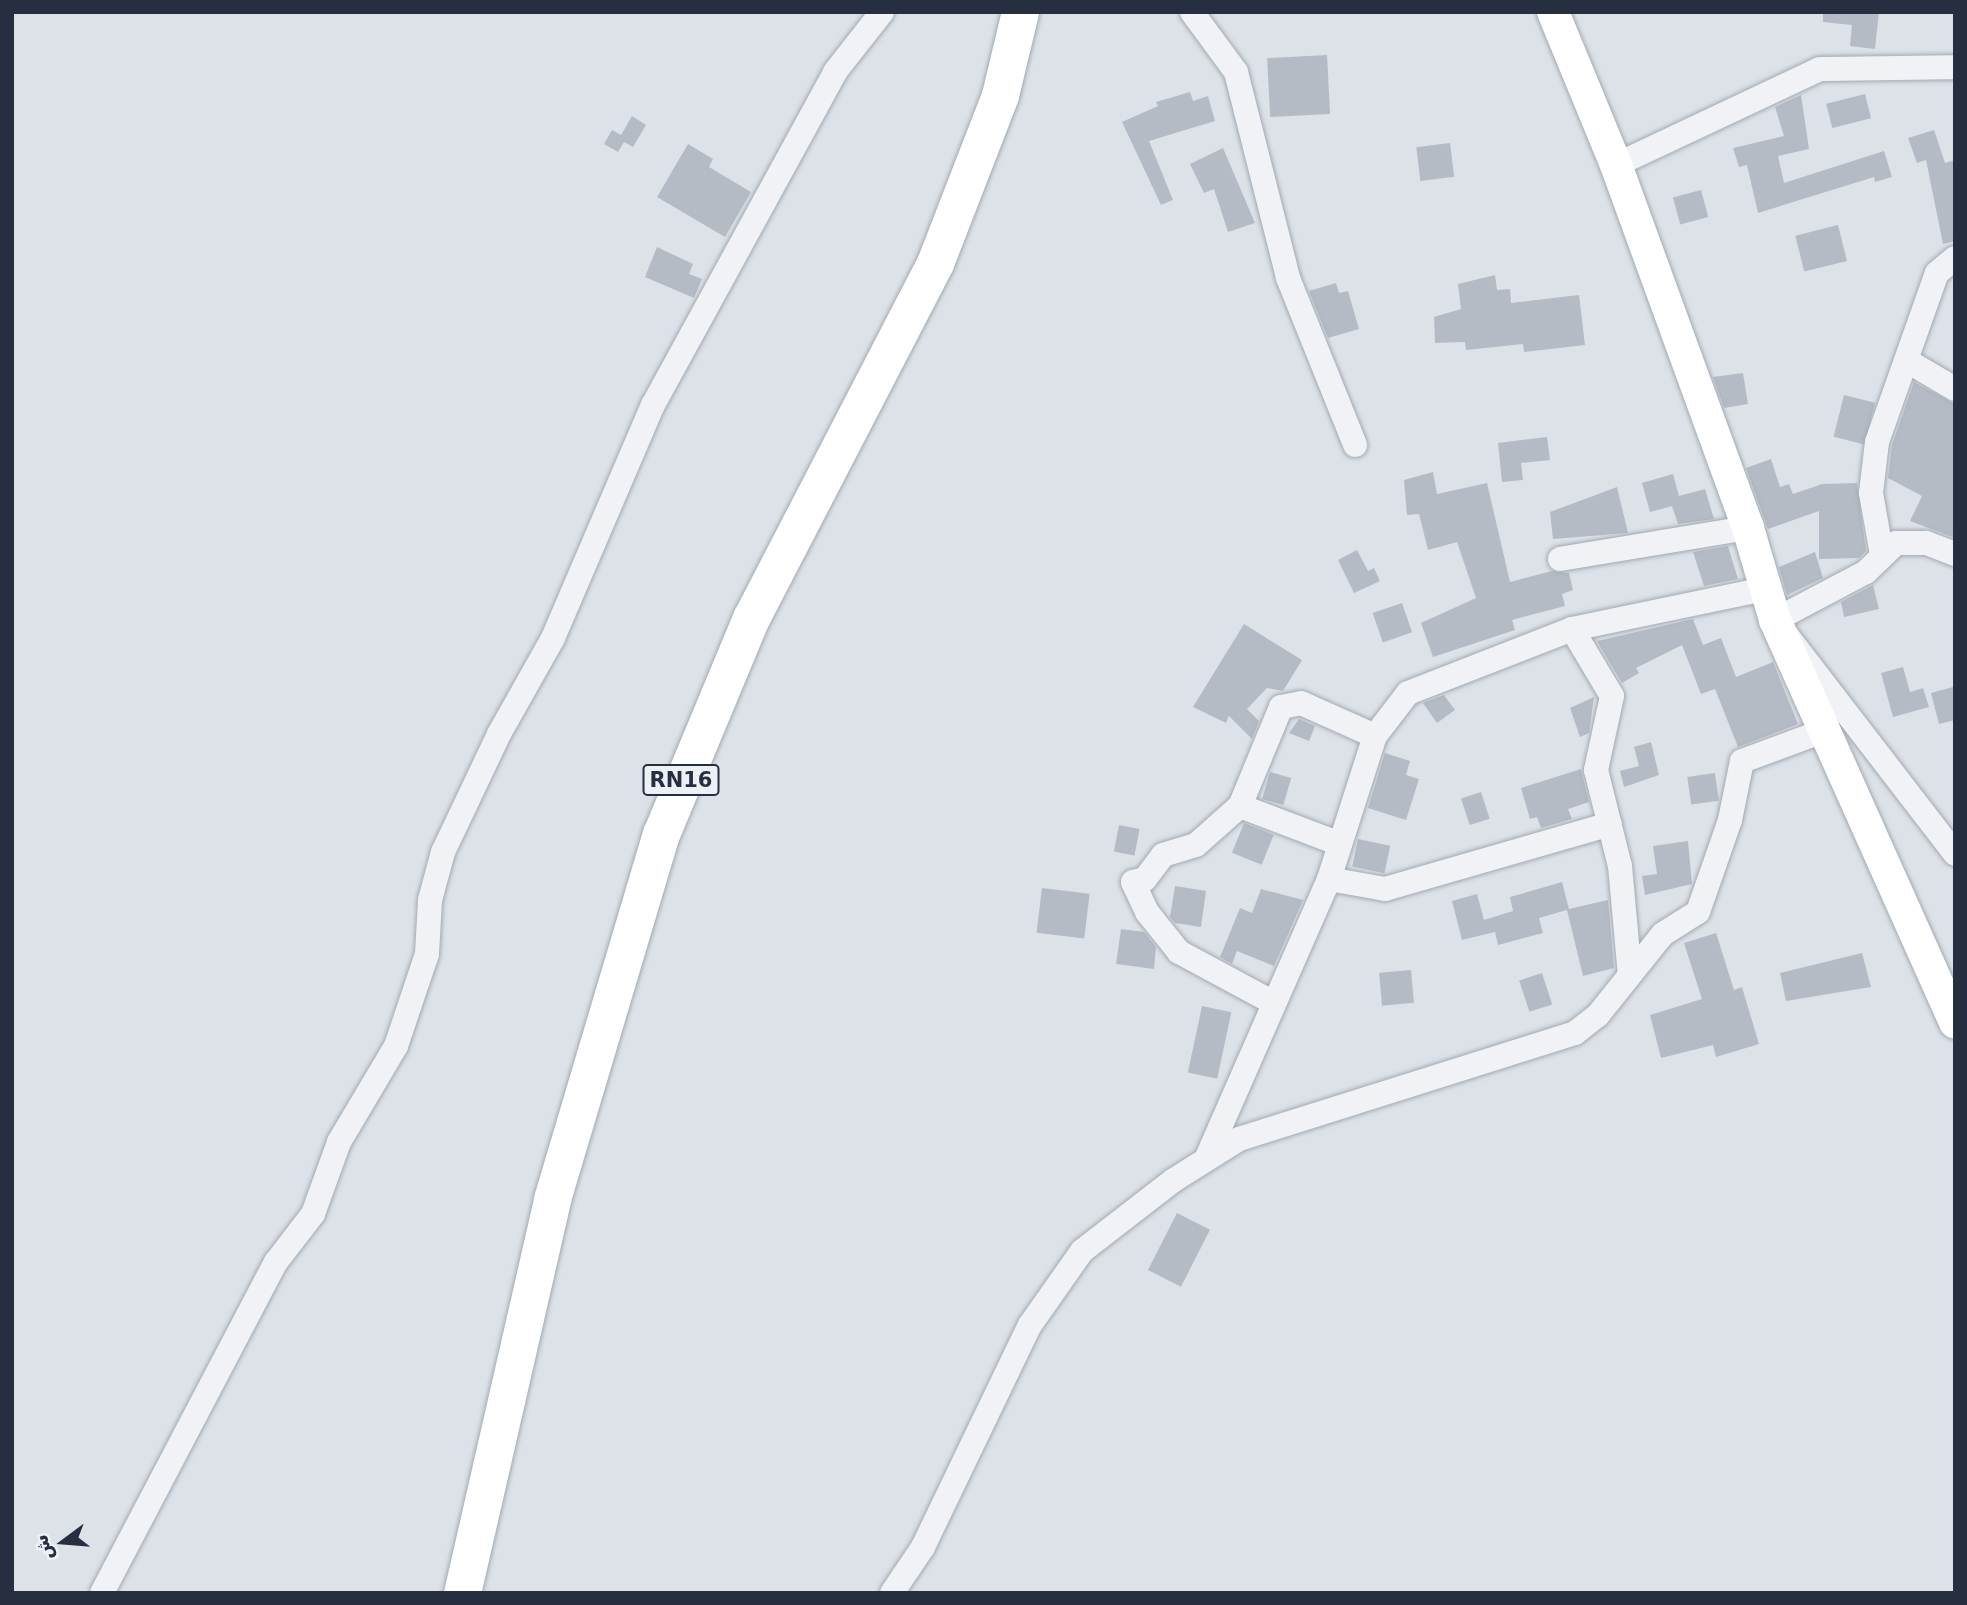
<!DOCTYPE html>
<html>
<head>
<meta charset="utf-8">
<style>
	body { margin:0 }
	#map { position:relative; width:1967px; height:1605px; overflow:hidden; background:#dde2e8; font-family:"DejaVu Sans",Vazirmatn,sans-serif }
	div>[style] { position:absolute }
	.building>* { inset:0; background:#b5bbc5; transform-origin:0 0 }
	.roads { filter:drop-shadow(0 0 2px #a2a9b2) drop-shadow(0 0 2px #a2a9b2) }
	.minor>* { height:24px; margin:-12px; padding:0 12px; transform-origin:12px; border-radius:12px; background:#f0f2f6 }
	.major>* { height:32px; margin:-16px; padding:0 16px; transform-origin:16px; border-radius:16px; background:#fff }
	.highway>* { height:37px; margin:-18.5px; padding:0 18.5px; transform-origin:18.5px; border-radius:18.5px; background:#fff }
	span { translate:-50% -50%; white-space:nowrap; text-align:center; line-height:1.15; -webkit-text-stroke:6px #edf1f6; paint-order:stroke }
	.shield-label span { padding:2px 5px; background:#edf1f6; border:2px solid; border-radius:5px; -webkit-text-stroke-width:0 }
	.shield-label { font-size:21px; color:#262f3f; font-weight:700 }
	.frame { position:absolute; inset:0; border:14px solid #262f3f; pointer-events:none }
	.north { position:absolute; left:28px; top:1507px; width:70px; height:70px; -webkit-text-stroke:5px #edf1f6; paint-order:stroke; rotate:254deg; font-size:19px; font-weight:700; line-height:28px; text-align:center; color:#262f3f }
	.north::after { content:''; display:block; margin:auto; width:24px; height:32px; background:#262f3f; clip-path:polygon(50% 0,100% 100%,50% 72%,0 100%) }
</style>
</head>
<body>
<div id="map">
	<div class="building">
		<div style="clip-path:polygon(1823px 12px,1879px 12px,1875px 49px,1850px 46px,1852px 25px,1823px 22px)"></div>
		<div style="left:1327px;top:55px;width:59px;height:60px;rotate:87deg"></div>
		<div style="clip-path:polygon(1190px 92px,1193px 101px,1208px 96px,1215px 121px,1149px 141px,1173px 200px,1161px 205px,1122px 122px,1158px 106px,1156px 102px)"></div>
		<div style="left:1865px;top:94px;width:25px;height:40px;rotate:76deg"></div>
		<div style="clip-path:polygon(1801px 95px,1809px 149px,1778px 156px,1784px 183px,1884px 151px,1892px 177px,1875px 182px,1874px 177px,1758px 213px,1747px 165px,1739px 167px,1733px 148px,1784px 136px,1775px 107px)"></div>
		<div style="clip-path:polygon(632px 116px,646px 125px,633px 147px,624px 142px,618px 152px,604px 144px,612px 130px,621px 135px)"></div>
		<div style="clip-path:polygon(1934px 130px,1945px 163px,1955px 160px,1955px 241px,1943px 244px,1926px 160px,1917px 163px,1908px 138px)"></div>
		<div style="left:1450px;top:143px;width:34px;height:34px;rotate:83deg"></div>
		<div style="clip-path:polygon(688px 144px,713px 159px,709px 167px,751px 192px,725px 237px,657px 197px)"></div>
		<div style="clip-path:polygon(1223px 148px,1255px 223px,1228px 232px,1214px 189px,1204px 193px,1190px 164px)"></div>
		<div style="left:1701px;top:190px;width:28px;height:29px;rotate:75deg"></div>
		<div style="left:1838px;top:225px;width:37px;height:44px;rotate:76deg"></div>
		<div style="clip-path:polygon(657px 247px,693px 264px,689px 274px,702px 279px,694px 298px,645px 277px)"></div>
		<div style="clip-path:polygon(1495px 275px,1497px 290px,1510px 289px,1511px 303px,1579px 295px,1585px 345px,1524px 352px,1523px 344px,1466px 350px,1465px 342px,1435px 343px,1434px 317px,1461px 309px,1458px 284px)"></div>
		<div style="clip-path:polygon(1336px 283px,1339px 293px,1348px 291px,1359px 329px,1328px 338px,1309px 291px)"></div>
		<div style="clip-path:polygon(1743px 373px,1748px 404px,1724px 408px,1713px 377px)"></div>
		<div style="clip-path:polygon(1914px 382px,1955px 404px,1955px 538px,1910px 521px,1922px 496px,1888px 478px,1892px 445px)"></div>
		<div style="left:1844px;top:395px;width:32px;height:43px;rotate:14deg"></div>
		<div style="clip-path:polygon(1547px 437px,1550px 460px,1521px 463px,1523px 480px,1502px 482px,1498px 443px)"></div>
		<div style="clip-path:polygon(1771px 459px,1780px 487px,1789px 484px,1793px 494px,1822px 484px,1857px 483px,1866px 551px,1859px 558px,1819px 559px,1819px 511px,1768px 529px,1746px 468px)"></div>
		<div style="clip-path:polygon(1433px 472px,1437px 494px,1487px 483px,1510px 582px,1552px 571px,1569px 573px,1573px 590px,1562px 594px,1565px 606px,1512px 620px,1515px 630px,1433px 657px,1421px 623px,1476px 598px,1457px 542px,1428px 550px,1419px 514px,1407px 515px,1404px 480px)"></div>
		<div style="clip-path:polygon(1673px 474px,1679px 496px,1705px 489px,1714px 519px,1678px 524px,1672px 506px,1650px 512px,1642px 483px)"></div>
		<div style="clip-path:polygon(1617px 487px,1628px 533px,1553px 539px,1550px 512px)"></div>
		<div style="clip-path:polygon(1728px 546px,1738px 579px,1704px 586px,1693px 552px)"></div>
		<div style="clip-path:polygon(1357px 550px,1368px 571px,1374px 568px,1380px 581px,1354px 593px,1338px 560px)"></div>
		<div style="clip-path:polygon(1815px 552px,1823px 578px,1787px 595px,1779px 567px)"></div>
		<div style="clip-path:polygon(1873px 585px,1879px 609px,1844px 617px,1841px 602px)"></div>
		<div style="left:1402px;top:603px;width:31px;height:31px;rotate:71deg"></div>
		<div style="clip-path:polygon(1693px 619px,1703px 645px,1721px 638px,1736px 677px,1773px 662px,1798px 724px,1738px 747px,1715px 689px,1701px 694px,1682px 645px,1636px 668px,1639px 673px,1622px 683px,1597px 641px)"></div>
		<div style="clip-path:polygon(1244px 624px,1302px 660px,1283px 691px,1267px 688px,1247px 709px,1259px 721px,1252px 739px,1229px 716px,1226px 723px,1193px 707px)"></div>
		<div style="clip-path:polygon(1903px 667px,1910px 692px,1923px 688px,1929px 707px,1893px 717px,1881px 673px)"></div>
		<div style="clip-path:polygon(1953px 687px,1955px 720px,1939px 724px,1931px 693px)"></div>
		<div style="clip-path:polygon(1444px 695px,1455px 710px,1437px 723px,1423px 703px)"></div>
		<div style="clip-path:polygon(1594px 697px,1589px 733px,1580px 737px,1570px 708px)"></div>
		<div style="clip-path:polygon(1299px 719px,1315px 726px,1309px 741px,1289px 733px)"></div>
		<div style="clip-path:polygon(1651px 742px,1659px 775px,1624px 787px,1620px 771px,1639px 766px,1634px 747px)"></div>
		<div style="clip-path:polygon(1385px 753px,1410px 761px,1406px 775px,1419px 779px,1406px 820px,1368px 808px)"></div>
		<div style="clip-path:polygon(1581px 769px,1589px 802px,1568px 809px,1572px 819px,1541px 828px,1537px 817px,1530px 819px,1521px 788px)"></div>
		<div style="left:1270px;top:772px;width:22px;height:28px;rotate:16deg"></div>
		<div style="left:1715px;top:773px;width:28px;height:28px;rotate:82deg"></div>
		<div style="left:1481px;top:792px;width:28px;height:21px;rotate:72deg"></div>
		<div style="left:1244px;top:823px;width:32px;height:32px;rotate:22deg"></div>
		<div style="left:1119px;top:825px;width:21px;height:27px;rotate:11deg"></div>
		<div style="left:1358px;top:839px;width:33px;height:28px;rotate:12deg"></div>
		<div style="clip-path:polygon(1688px 841px,1692px 884px,1645px 895px,1642px 876px,1657px 874px,1653px 846px)"></div>
		<div style="clip-path:polygon(1562px 882px,1569px 909px,1608px 900px,1614px 968px,1583px 976px,1567px 910px,1539px 918px,1543px 933px,1498px 945px,1495px 932px,1462px 940px,1452px 901px,1477px 894px,1484px 920px,1513px 911px,1510px 897px)"></div>
		<div style="clip-path:polygon(1175px 886px,1206px 891px,1201px 927px,1175px 923px,1170px 917px)"></div>
		<div style="left:1042px;top:888px;width:48px;height:45px;rotate:7deg"></div>
		<div style="clip-path:polygon(1261px 889px,1303px 900px,1274px 966px,1237px 951px,1232px 964px,1220px 957px,1240px 908px,1252px 913px)"></div>
		<div style="clip-path:polygon(1121px 929px,1144px 932px,1156px 947px,1154px 969px,1116px 964px)"></div>
		<div style="clip-path:polygon(1716px 933px,1734px 990px,1742px 987px,1759px 1044px,1716px 1057px,1713px 1045px,1661px 1058px,1650px 1015px,1702px 999px,1684px 943px)"></div>
		<div style="clip-path:polygon(1862px 953px,1871px 987px,1786px 1001px,1780px 973px)"></div>
		<div style="left:1411px;top:970px;width:33px;height:32px;rotate:85deg"></div>
		<div style="left:1542px;top:973px;width:33px;height:24px;rotate:72deg"></div>
		<div style="left:1202px;top:1006px;width:30px;height:68px;rotate:12deg"></div>
		<div style="left:1177px;top:1213px;width:37px;height:64px;rotate:27deg"></div>
	</div>
	<div class="roads">
		<div class="minor">
			<div style="left:1192px;top:12px;width:74px;rotate:53.7deg"></div>
			<div style="left:1236px;top:72px;width:212px;rotate:75.8deg"></div>
			<div style="left:1288px;top:278px;width:180px;rotate:68.1deg"></div>
			<div style="left:1616px;top:165px;width:225px;rotate:-25.2deg"></div>
			<div style="left:1820px;top:69px;width:135px;rotate:-0.8deg"></div>
			<div style="left:1909px;top:362px;width:53px;rotate:30.4deg"></div>
			<div style="left:1955px;top:554px;width:31px;rotate:-159deg"></div>
			<div style="left:1926px;top:543px;width:30px;rotate:180deg"></div>
			<div style="left:1896px;top:543px;width:42px;rotate:136deg"></div>
			<div style="left:1866px;top:572px;width:103px;rotate:152.2deg"></div>
			<div style="left:1775px;top:620px;width:295px;rotate:52.4deg"></div>
			<div style="left:1882px;top:555px;width:63px;rotate:-100.1deg"></div>
			<div style="left:1871px;top:493px;width:51px;rotate:-83.3deg"></div>
			<div style="left:1877px;top:442px;width:179px;rotate:-70.5deg"></div>
			<div style="left:1937px;top:273px;width:23px;rotate:-40deg"></div>
			<div style="left:1560px;top:559px;width:191px;rotate:-9.4deg"></div>
			<div style="left:1572px;top:629px;width:78px;rotate:59.2deg"></div>
			<div style="left:1612px;top:696px;width:76px;rotate:102.2deg"></div>
			<div style="left:1596px;top:770px;width:99px;rotate:76deg"></div>
			<div style="left:1620px;top:866px;width:109px;rotate:84.8deg"></div>
			<div style="left:1240px;top:806px;width:107px;rotate:20.8deg"></div>
			<div style="left:1329px;top:879px;width:57px;rotate:10.1deg"></div>
			<div style="left:1385px;top:889px;width:234px;rotate:-16.1deg"></div>
			<div style="left:1272px;top:1002px;width:106px;rotate:-151.7deg"></div>
			<div style="left:1179px;top:952px;width:51px;rotate:-128.7deg"></div>
			<div style="left:1147px;top:912px;width:33px;rotate:-115deg"></div>
			<div style="left:1133px;top:882px;width:12px;rotate:-14deg"></div>
			<div style="left:1145px;top:879px;width:30px;rotate:-53deg"></div>
			<div style="left:1163px;top:855px;width:34px;rotate:-17deg"></div>
			<div style="left:1196px;top:845px;width:59px;rotate:-41.6deg"></div>
			<div style="left:1240px;top:806px;width:107px;rotate:-67.5deg"></div>
			<div style="left:1281px;top:707px;width:20px;rotate:-11deg"></div>
			<div style="left:1301px;top:703px;width:81px;rotate:24deg"></div>
			<div style="left:1207px;top:1157px;width:304px;rotate:-66.3deg"></div>
			<div style="left:1329px;top:879px;width:150px;rotate:-72.2deg"></div>
			<div style="left:1375px;top:736px;width:54px;rotate:-52.5deg"></div>
			<div style="left:1408px;top:693px;width:176px;rotate:-21.3deg"></div>
			<div style="left:1572px;top:629px;width:197px;rotate:-11.7deg"></div>
			<div style="left:102px;top:1593px;width:374px;rotate:-62.3deg"></div>
			<div style="left:276px;top:1262px;width:61px;rotate:-52.4deg"></div>
			<div style="left:313px;top:1214px;width:77px;rotate:-70.1deg"></div>
			<div style="left:339px;top:1142px;width:112px;rotate:-59.3deg"></div>
			<div style="left:396px;top:1046px;width:97px;rotate:-71.4deg"></div>
			<div style="left:427px;top:954px;width:54px;rotate:-86.8deg"></div>
			<div style="left:430px;top:900px;width:50px;rotate:-74.8deg"></div>
			<div style="left:443px;top:852px;width:131px;rotate:-64.6deg"></div>
			<div style="left:499px;top:734px;width:110px;rotate:-60.6deg"></div>
			<div style="left:553px;top:638px;width:254px;rotate:-66.8deg"></div>
			<div style="left:653px;top:405px;width:379px;rotate:-61.3deg"></div>
			<div style="left:835px;top:72px;width:76px;rotate:-51.9deg"></div>
			<div style="left:892px;top:1593px;width:55px;rotate:-56deg"></div>
			<div style="left:923px;top:1547px;width:246px;rotate:-64.3deg"></div>
			<div style="left:1030px;top:1325px;width:90px;rotate:-54.9deg"></div>
			<div style="left:1082px;top:1251px;width:116px;rotate:-37.7deg"></div>
			<div style="left:1174px;top:1180px;width:77px;rotate:-32.2deg"></div>
			<div style="left:1239px;top:1139px;width:352px;rotate:-17.5deg"></div>
			<div style="left:1575px;top:1033px;width:29px;rotate:-38deg"></div>
			<div style="left:1598px;top:1015px;width:104px;rotate:-51.3deg"></div>
			<div style="left:1663px;top:934px;width:41px;rotate:-32.2deg"></div>
			<div style="left:1698px;top:912px;width:97px;rotate:-70.8deg"></div>
			<div style="left:1730px;top:820px;width:60px;rotate:-78.5deg"></div>
			<div style="left:1742px;top:761px;width:84px;rotate:-20.2deg"></div>
		</div>
		<div class="major">
			<div style="left:1553px;top:12px;width:165px;rotate:67.6deg"></div>
			<div style="left:1616px;top:165px;width:386px;rotate:70deg"></div>
			<div style="left:1748px;top:528px;width:96px;rotate:73.6deg"></div>
			<div style="left:1775px;top:620px;width:441px;rotate:65.9deg"></div>
		</div>
		<div class="highway">
			<div style="left:462px;top:1593px;width:404px;rotate:-77.1deg"></div>
			<div style="left:552px;top:1199px;width:381px;rotate:-73.4deg"></div>
			<div style="left:661px;top:834px;width:234px;rotate:-67.4deg"></div>
			<div style="left:751px;top:618px;width:400px;rotate:-62.6deg"></div>
			<div style="left:935px;top:263px;width:180px;rotate:-68.8deg"></div>
			<div style="left:1000px;top:95px;width:85px;rotate:-76.5deg"></div>
		</div>
	</div>
	<div class="shield-label">
		<span style="left:681px;top:780px">RN16</span>
	</div>
	<div class="frame"></div>
	<div class="north">ش</div>
</div>
</body>
</html>
